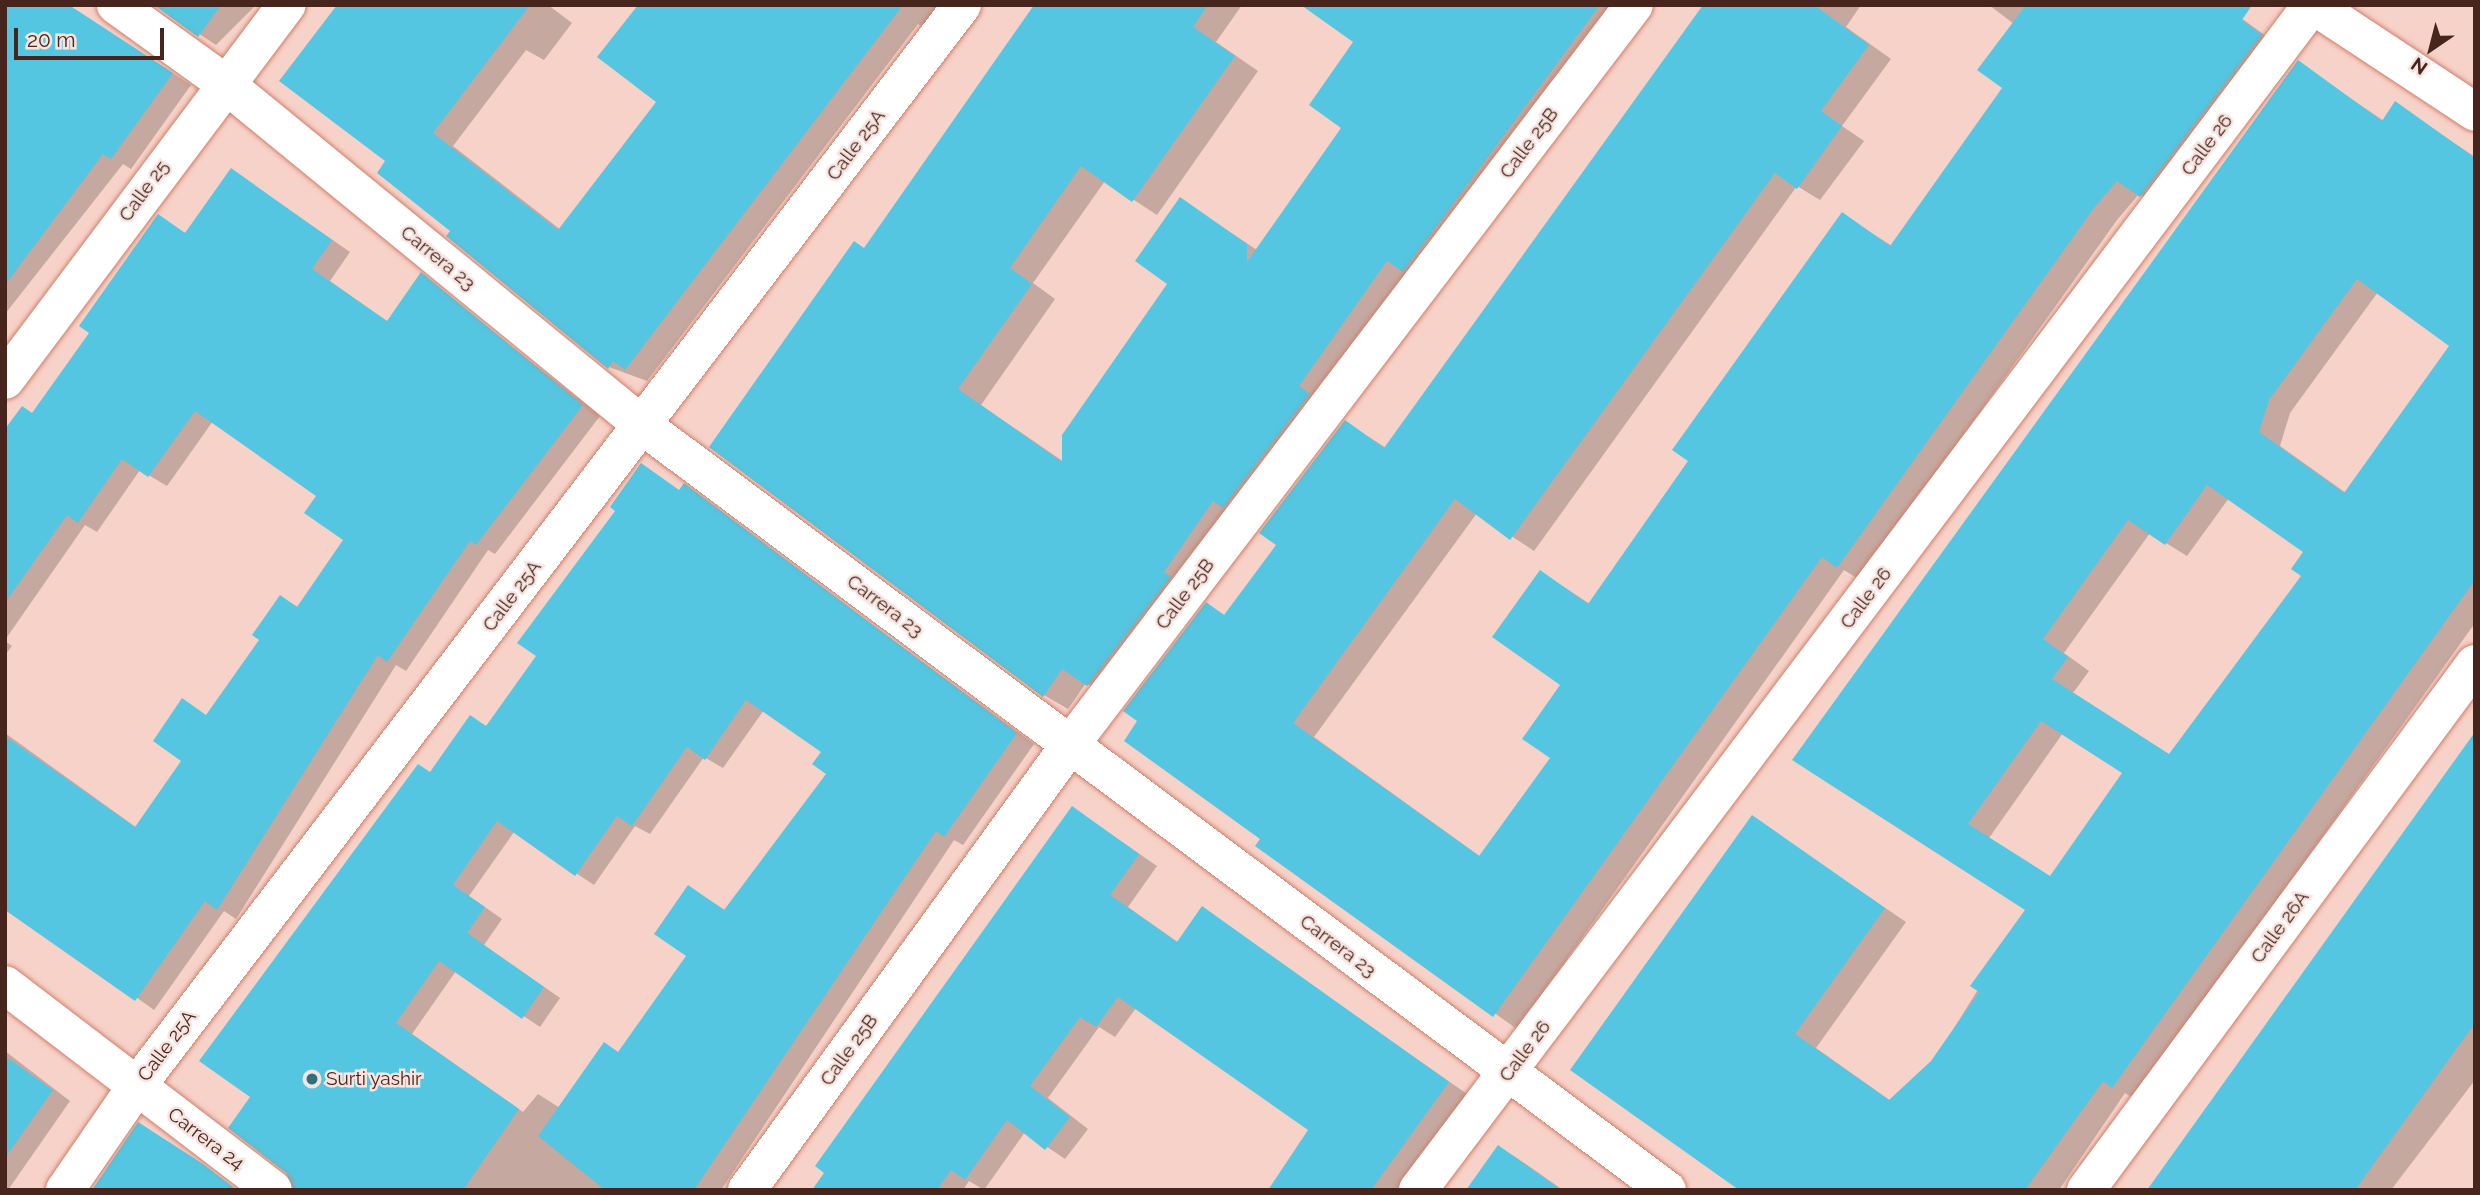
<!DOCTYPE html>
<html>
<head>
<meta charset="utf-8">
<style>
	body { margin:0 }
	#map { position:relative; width:2480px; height:1195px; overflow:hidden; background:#f7d2c8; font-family:Raleway,sans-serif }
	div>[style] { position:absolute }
	.shadow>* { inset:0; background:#0003 }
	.building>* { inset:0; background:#54c6e1 }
	.roads { filter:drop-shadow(0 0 2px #d17e68) drop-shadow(0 0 2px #d17e68) }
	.minor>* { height:38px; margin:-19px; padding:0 19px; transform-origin:19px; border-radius:19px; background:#fff }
	.dots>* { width:19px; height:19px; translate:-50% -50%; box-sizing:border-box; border:4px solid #f7e4df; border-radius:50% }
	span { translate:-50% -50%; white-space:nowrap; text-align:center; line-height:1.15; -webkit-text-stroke:5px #f7e4df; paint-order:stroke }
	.street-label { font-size:19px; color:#47251c }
	.poi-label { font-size:19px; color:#47251c }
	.left { translate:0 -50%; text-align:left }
	.frame { position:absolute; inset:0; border:7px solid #47251c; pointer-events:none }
	.north { position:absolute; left:2396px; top:14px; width:70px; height:70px; -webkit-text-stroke:5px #f7e4df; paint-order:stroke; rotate:215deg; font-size:19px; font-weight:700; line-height:28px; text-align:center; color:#47251c }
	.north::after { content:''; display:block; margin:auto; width:24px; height:32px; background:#47251c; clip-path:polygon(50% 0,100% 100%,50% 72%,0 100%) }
	.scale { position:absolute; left:14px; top:28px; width:150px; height:32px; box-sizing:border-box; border:4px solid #47251c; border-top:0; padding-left:9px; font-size:21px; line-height:24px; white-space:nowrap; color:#47251c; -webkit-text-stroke:5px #f7e4df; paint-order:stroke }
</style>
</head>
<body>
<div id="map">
	<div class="shadow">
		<div style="clip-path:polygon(68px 5px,191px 85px,131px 169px,123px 164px,5px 314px,5px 127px)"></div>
		<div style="clip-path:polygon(176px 5px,256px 5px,216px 45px,169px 14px)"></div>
		<div style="clip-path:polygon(339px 5px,548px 5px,572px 23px,544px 60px,526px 50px,453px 146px,561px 230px,658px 102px,696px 5px,955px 5px,933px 33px,918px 24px,647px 381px,609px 367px,452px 231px,387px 161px)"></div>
		<div style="clip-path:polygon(1036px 5px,1242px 5px,1216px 42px,1258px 71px,1157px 215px,1105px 181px,1033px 283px,1055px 299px,981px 405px,1064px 462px,1170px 284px,1180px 199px,1257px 250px,1343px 128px,1356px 41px,1304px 5px,1634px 5px,1113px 699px,1086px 683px,1068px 709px,1044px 695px,865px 249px)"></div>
		<div style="clip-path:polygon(1705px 5px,1861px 5px,1846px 27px,1891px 59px,1842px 126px,1864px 141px,1820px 200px,1797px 186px,1534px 551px,1477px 513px,1314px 737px,1481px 857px,1552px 758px,1562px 685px,1541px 572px,1590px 604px,1690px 461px,1842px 214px,1892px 246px,2005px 87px,2014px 24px,1989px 5px,2223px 5px,2284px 49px,2163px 209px,2139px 194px,2117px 220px,1860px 580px,1844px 570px,1517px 1029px,1257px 845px,1262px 838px,1207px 605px,1226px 616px,1278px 545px,1346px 422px,1386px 448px)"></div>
		<div style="clip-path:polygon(evenodd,2298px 63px,2384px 121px,2396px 104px,2475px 157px,2475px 623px,2135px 1099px,2125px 1093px,2059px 1190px,1741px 1190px,1753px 818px,1906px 922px,1816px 1048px,1891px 1101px,1933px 1062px,2028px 909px,1794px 759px,2298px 63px,2378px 292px,2452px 346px,2346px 493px,2280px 446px,2290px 413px,2378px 292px,2298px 63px,2229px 498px,2305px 551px,2303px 575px,2170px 755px,2073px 693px,2089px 671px,2064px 653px,2150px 533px,2187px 556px,2229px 498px,2298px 63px,2063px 733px,2124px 772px,2051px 877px,1989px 838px,2063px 733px)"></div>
		<div style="clip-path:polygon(232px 170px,350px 252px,330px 281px,388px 322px,421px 275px,600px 416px,495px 554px,488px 550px,406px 671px,396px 665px,236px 919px,224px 911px,154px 1010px,5px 903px,5px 733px,137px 828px,184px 761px,183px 701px,207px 716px,261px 639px,280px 597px,298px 607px,346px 540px,319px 495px,213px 421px,167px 486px,140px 470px,97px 532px,85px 525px,5px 640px,5px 435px,34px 415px,91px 332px,158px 217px,187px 234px)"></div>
		<div style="clip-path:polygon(evenodd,684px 486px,1034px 744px,963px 845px,954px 840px,721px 1190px,363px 1190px,253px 1096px,431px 773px,470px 717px,488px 727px,684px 486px,764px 710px,823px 752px,828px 773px,725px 910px,689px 887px,688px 955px,619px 1053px,560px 1108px,538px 1094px,523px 1112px,412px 1034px,456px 971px,540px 1027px,560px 998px,484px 945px,502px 919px,469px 896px,514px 832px,594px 885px,635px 826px,650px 834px,704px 757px,723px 768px,764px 710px)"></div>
		<div style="clip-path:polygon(5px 641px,12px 646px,5px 655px)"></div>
		<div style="clip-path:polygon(2475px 735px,2475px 1080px,2391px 1190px,2149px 1190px)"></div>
		<div style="clip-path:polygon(1073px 808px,1157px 866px,1128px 907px,1179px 943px,1203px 909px,1467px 1094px,1398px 1190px,1269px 1190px,1311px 1130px,1136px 1008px,1115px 1037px,1099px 1027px,1048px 1098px,1088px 1129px,1065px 1159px,1025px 1132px,984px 1190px,969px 1181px,963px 1190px,814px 1190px)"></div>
		<div style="clip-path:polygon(5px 1051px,70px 1101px,8px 1190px,5px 1190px)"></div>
		<div style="clip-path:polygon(1499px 1147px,1517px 1158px,1563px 1190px,1468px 1190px)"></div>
	</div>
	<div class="building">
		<div style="clip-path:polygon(5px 5px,69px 5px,173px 73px,111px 159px,103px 154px,5px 285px)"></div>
		<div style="clip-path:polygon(154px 5px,221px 5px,198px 37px)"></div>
		<div style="clip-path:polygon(337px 5px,530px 5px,433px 133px,558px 230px,656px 102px,597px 57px,638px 5px,903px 5px,625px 370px,613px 361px,608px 369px,446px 236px,450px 231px,377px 173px,385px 161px,279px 81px)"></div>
		<div style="clip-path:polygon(1034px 5px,1208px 5px,1193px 27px,1235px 56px,1132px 202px,1081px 166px,1010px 268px,1032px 284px,958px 389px,1062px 462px,1062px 435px,1167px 284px,1135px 261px,1180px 197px,1247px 244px,1247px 262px,1341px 128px,1309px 105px,1353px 42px,1301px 5px,1600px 5px,1403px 272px,1387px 261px,1299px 386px,1310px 394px,1223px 508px,1213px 501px,1164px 572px,1171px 577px,1087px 686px,1062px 669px,1043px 697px,709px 447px,854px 241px,864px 248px)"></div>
		<div style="clip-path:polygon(1703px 5px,1814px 5px,1869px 45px,1821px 111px,1842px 126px,1797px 189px,1775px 173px,1510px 540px,1455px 499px,1293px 723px,1479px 856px,1550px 758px,1522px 739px,1560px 685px,1492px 637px,1540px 570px,1588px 604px,1688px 461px,1672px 450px,1842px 212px,1890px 246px,2002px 88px,1977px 70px,2026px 5px,2252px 5px,2242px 20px,2262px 35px,2140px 197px,2117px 181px,2094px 208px,1837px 568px,1822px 557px,1493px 1017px,1255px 846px,1260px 839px,1124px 741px,1137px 721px,1123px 711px,1206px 602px,1224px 615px,1276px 545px,1259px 533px,1345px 420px,1384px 448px)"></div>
		<div style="clip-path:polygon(evenodd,2298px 60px,2382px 121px,2395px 101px,2475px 158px,2475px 580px,2112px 1088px,2103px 1081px,2025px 1190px,1739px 1190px,1570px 1070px,1752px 815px,1885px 908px,1795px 1034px,1889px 1100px,1931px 1061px,1979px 992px,1970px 986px,2025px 910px,1792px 760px,2298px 60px,2357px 279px,2449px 346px,2344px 493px,2259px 432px,2269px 400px,2357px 279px,2298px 60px,2207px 485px,2303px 552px,2291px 569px,2301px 576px,2169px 754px,2052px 679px,2068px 657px,2043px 639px,2128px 520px,2165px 545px,2207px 485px,2298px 60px,2041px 721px,2122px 773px,2050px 876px,1968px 824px,2041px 721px)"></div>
		<div style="clip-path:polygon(231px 168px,332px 240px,312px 269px,387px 321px,421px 272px,583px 405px,476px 545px,470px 541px,387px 662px,378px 655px,217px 910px,205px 901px,135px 1001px,5px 910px,5px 736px,135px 827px,181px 761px,153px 741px,182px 698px,206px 715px,259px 640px,252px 635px,280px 595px,297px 607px,343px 540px,304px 513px,316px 496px,195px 411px,148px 477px,122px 459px,78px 523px,67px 515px,5px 603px,5px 429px,22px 406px,32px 413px,89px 333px,79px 326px,158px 214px,185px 233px)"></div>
		<div style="clip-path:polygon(641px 463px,679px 490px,684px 483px,1017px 733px,944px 837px,936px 831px,694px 1190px,605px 1190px,538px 1136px,604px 1042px,618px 1052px,686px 956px,654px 934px,688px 885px,724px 910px,826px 774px,812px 764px,821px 752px,746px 700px,705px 760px,687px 747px,632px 826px,617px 816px,575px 876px,497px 821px,453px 885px,485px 907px,467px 933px,544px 987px,522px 1019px,439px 961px,396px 1023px,519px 1109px,463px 1190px,294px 1190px,286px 1173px,228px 1128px,250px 1097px,199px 1061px,418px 764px,430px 772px,470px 715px,486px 726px,536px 656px,517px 643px,615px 511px,610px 507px)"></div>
		<div style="clip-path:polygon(2475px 732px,2475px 1023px,2355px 1190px,2147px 1190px)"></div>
		<div style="clip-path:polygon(1072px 806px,1139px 854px,1110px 895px,1177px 942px,1202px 906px,1449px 1082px,1371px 1190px,1268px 1190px,1308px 1130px,1118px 997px,1096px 1027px,1080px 1017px,1030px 1086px,1070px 1117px,1045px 1150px,1007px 1120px,965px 1180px,951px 1170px,937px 1190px,812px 1190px,824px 1173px,815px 1166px)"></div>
		<div style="clip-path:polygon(5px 1056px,53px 1090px,5px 1158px)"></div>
		<div style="clip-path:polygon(138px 1122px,203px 1164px,237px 1190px,92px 1190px)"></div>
		<div style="clip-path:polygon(1498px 1145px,1561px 1190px,1466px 1190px)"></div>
	</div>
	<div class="roads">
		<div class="minor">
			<div style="left:116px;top:5px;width:132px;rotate:35.7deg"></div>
			<div style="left:223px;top:82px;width:541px;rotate:39.3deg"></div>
			<div style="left:642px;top:425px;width:1279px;rotate:36.74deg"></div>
			<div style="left:2313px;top:5px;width:194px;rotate:33.4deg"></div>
			<div style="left:5px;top:380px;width:469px;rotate:-53.1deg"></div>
			<div style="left:5px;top:985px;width:337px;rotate:37.4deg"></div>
			<div style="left:65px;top:1190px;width:125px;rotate:-55.4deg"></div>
			<div style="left:136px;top:1087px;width:1361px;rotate:-52.64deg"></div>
			<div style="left:747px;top:1190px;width:550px;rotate:-54.03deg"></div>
			<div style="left:1070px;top:745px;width:930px;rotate:-52.69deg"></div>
			<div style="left:1418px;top:1190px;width:1484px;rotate:-52.97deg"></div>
			<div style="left:2086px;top:1190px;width:654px;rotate:-53.52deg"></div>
		</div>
	</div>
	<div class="dots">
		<div style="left:312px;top:1079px;background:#2e7282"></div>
	</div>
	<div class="street-label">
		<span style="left:1529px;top:143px;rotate:-53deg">Calle 25B</span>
		<span style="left:856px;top:145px;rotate:-53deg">Calle 25A</span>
		<span style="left:2207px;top:145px;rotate:-53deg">Calle 26</span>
		<span style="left:144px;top:191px;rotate:-54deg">Calle 25</span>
		<span style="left:438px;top:258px;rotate:39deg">Carrera 23</span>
		<span style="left:1185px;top:594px;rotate:-53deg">Calle 25B</span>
		<span style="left:512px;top:596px;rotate:-53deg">Calle 25A</span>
		<span style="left:1866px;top:598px;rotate:-53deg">Calle 26</span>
		<span style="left:885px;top:606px;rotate:37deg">Carrera 23</span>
		<span style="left:2280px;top:927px;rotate:-54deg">Calle 26A</span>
		<span style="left:1338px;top:946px;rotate:37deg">Carrera 23</span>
		<span style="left:167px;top:1046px;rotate:-53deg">Calle 25A</span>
		<span style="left:849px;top:1050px;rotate:-54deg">Calle 25B</span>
		<span style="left:1525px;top:1051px;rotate:-53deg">Calle 26</span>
		<span style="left:206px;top:1139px;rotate:37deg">Carrera 24</span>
	</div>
	<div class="poi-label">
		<span class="left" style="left:326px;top:1079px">Surti yashir</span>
	</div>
	<div class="frame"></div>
	<div class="north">N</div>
	<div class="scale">20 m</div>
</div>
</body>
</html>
